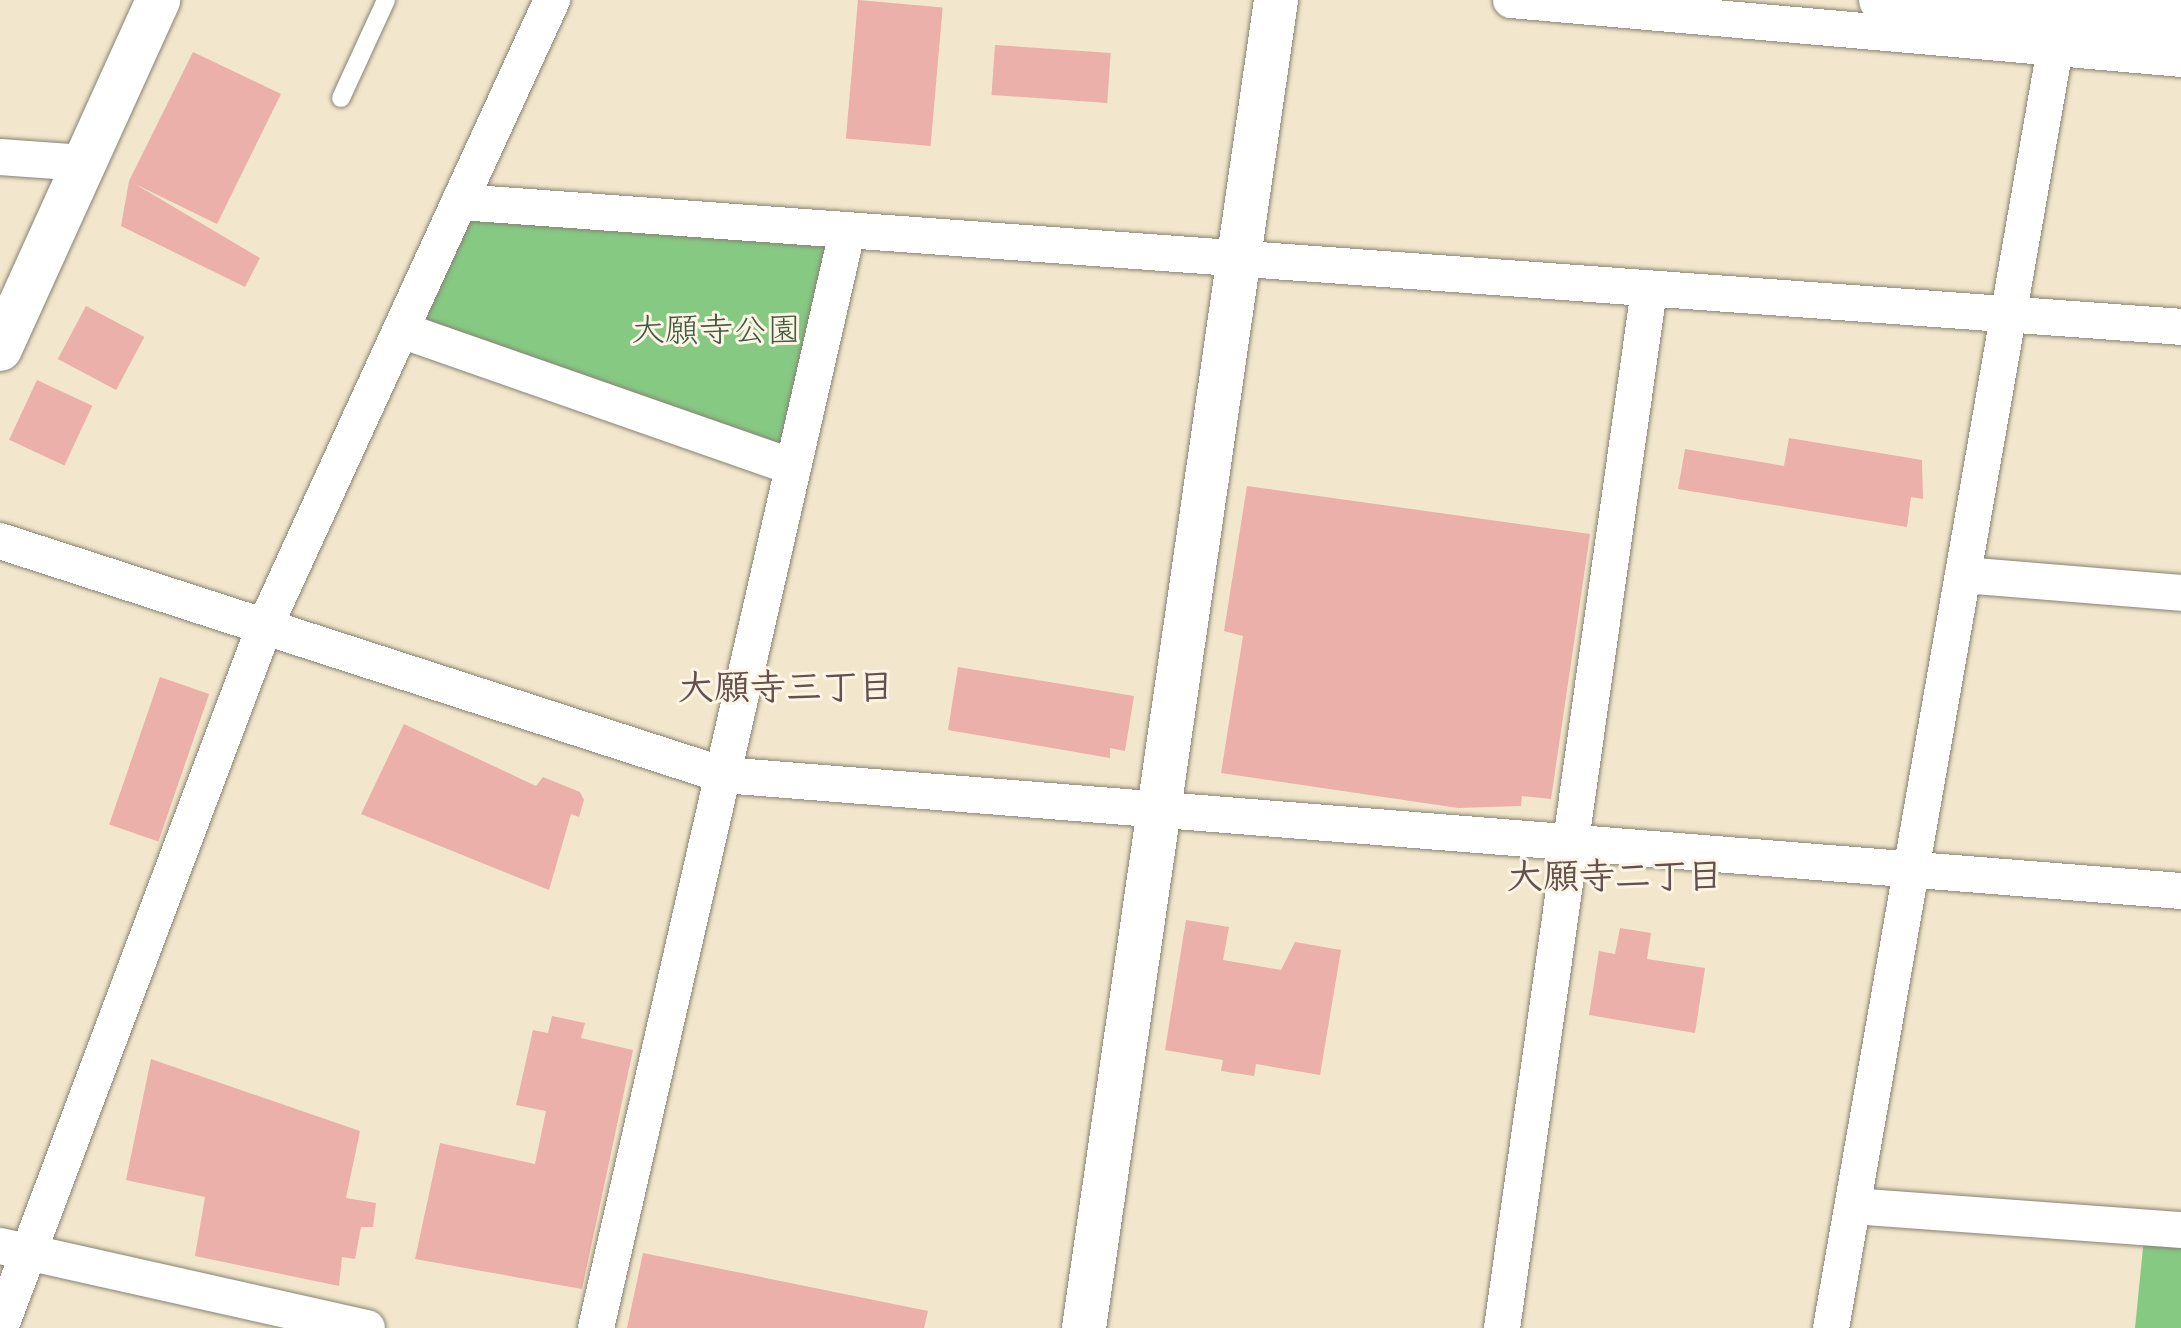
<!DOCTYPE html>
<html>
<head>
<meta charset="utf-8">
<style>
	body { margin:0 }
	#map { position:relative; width:2181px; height:1328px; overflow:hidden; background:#f2e7cc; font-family:Caveat,"Klee One",sans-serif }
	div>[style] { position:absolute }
	.green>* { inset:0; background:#86c983 }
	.building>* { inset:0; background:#eab0a9; transform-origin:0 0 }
	.roads { filter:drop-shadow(0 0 2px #878274) drop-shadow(0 0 2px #878274) }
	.service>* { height:18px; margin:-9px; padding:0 9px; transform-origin:9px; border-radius:9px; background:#fff }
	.minor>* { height:36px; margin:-18px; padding:0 18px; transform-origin:18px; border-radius:18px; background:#fff }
	.tertiary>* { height:44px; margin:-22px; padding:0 22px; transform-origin:22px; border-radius:22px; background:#fff }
	.trunk>* { height:44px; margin:-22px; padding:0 22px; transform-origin:22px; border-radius:22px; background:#fff }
	span { translate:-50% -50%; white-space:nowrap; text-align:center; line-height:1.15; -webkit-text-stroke:6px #fcf5e5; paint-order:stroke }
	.park-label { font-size:34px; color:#415940 }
	.neighbourhood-label { font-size:36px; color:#64504d; font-weight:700 }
</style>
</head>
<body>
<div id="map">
	<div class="green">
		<div style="clip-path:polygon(463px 209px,819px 239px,835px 259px,787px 459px,411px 326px)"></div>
		<div style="clip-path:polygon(2145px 1228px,2181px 1230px,2181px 1328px,2135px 1328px)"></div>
	</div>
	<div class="building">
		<div style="left:858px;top:0;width:85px;height:139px;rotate:5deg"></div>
		<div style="left:995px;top:45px;width:116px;height:50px;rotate:4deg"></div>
		<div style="clip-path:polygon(193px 52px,281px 94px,217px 224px,135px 184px,260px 258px,245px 287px,121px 226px,129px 181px)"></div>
		<div style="left:86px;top:306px;width:66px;height:60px;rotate:28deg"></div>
		<div style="left:37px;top:380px;width:61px;height:66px;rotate:25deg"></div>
		<div style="clip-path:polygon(1789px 438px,1922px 460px,1923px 499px,1911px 497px,1907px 527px,1678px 489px,1685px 449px,1784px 466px)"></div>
		<div style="clip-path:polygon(1247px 486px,1590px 534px,1551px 799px,1522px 796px,1521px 806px,1458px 808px,1221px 773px,1243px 636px,1224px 631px)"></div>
		<div style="clip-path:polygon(958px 667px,1134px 696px,1125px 751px,1110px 748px,1110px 758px,948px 730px)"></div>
		<div style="left:160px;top:677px;width:52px;height:156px;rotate:19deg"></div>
		<div style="clip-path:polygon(404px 724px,536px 786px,543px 777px,580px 792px,584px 800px,579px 817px,571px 814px,549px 890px,361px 814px)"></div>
		<div style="clip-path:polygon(1186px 920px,1229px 927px,1223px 960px,1281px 970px,1295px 942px,1341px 950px,1320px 1075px,1256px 1064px,1254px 1076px,1221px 1071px,1223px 1060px,1165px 1050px)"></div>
		<div style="clip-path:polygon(1620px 928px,1651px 933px,1647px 959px,1705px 968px,1695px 1033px,1589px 1015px,1599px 951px,1615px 954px)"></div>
		<div style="clip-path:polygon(552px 1016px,585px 1023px,581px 1038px,633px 1050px,582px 1289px,415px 1259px,440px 1143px,535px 1164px,546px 1111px,516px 1105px,533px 1030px,548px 1033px)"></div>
		<div style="clip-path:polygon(151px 1059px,360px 1131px,346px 1198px,376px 1203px,373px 1227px,361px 1227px,355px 1259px,342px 1257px,339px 1286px,195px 1256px,205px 1197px,126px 1180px)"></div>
		<div style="clip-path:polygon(643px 1253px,928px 1311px,924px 1328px,627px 1328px)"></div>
	</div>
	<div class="roads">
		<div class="service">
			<div style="left:341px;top:98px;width:108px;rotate:-65.3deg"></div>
		</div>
		<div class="minor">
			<div style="left:1511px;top:0;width:673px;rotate:5.03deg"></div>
			<div style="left:0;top:157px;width:84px;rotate:4.1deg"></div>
			<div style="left:460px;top:202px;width:1726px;rotate:4.15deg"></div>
			<div style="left:401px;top:330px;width:415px;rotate:19.3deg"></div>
			<div style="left:0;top:541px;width:760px;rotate:17.93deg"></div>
			<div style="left:723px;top:775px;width:1463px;rotate:4.55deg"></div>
			<div style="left:1963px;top:575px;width:219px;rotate:4.7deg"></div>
			<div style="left:1853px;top:1206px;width:329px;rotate:4.2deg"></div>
			<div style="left:0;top:1246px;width:376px;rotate:12.6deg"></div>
			<div style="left:0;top:1328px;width:748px;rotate:-69.34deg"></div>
			<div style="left:264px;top:628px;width:691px;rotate:-65.36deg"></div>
			<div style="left:596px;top:1328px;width:1124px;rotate:-77.1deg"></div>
			<div style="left:1502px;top:1328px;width:1048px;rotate:-81.94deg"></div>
			<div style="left:1831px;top:1328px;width:1298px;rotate:-80.07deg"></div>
		</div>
		<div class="tertiary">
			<div style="left:0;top:349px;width:383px;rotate:-65.6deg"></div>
			<div style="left:1084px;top:1328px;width:1342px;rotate:-81.77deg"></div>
		</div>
		<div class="trunk">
			<div style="left:1881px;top:0;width:301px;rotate:4deg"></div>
		</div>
	</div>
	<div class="park-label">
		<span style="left:716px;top:330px">大願寺公園</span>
	</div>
	<div class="neighbourhood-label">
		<span style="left:786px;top:688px">大願寺三丁目</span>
		<span style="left:1615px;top:877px">大願寺二丁目</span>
	</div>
</div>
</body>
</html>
